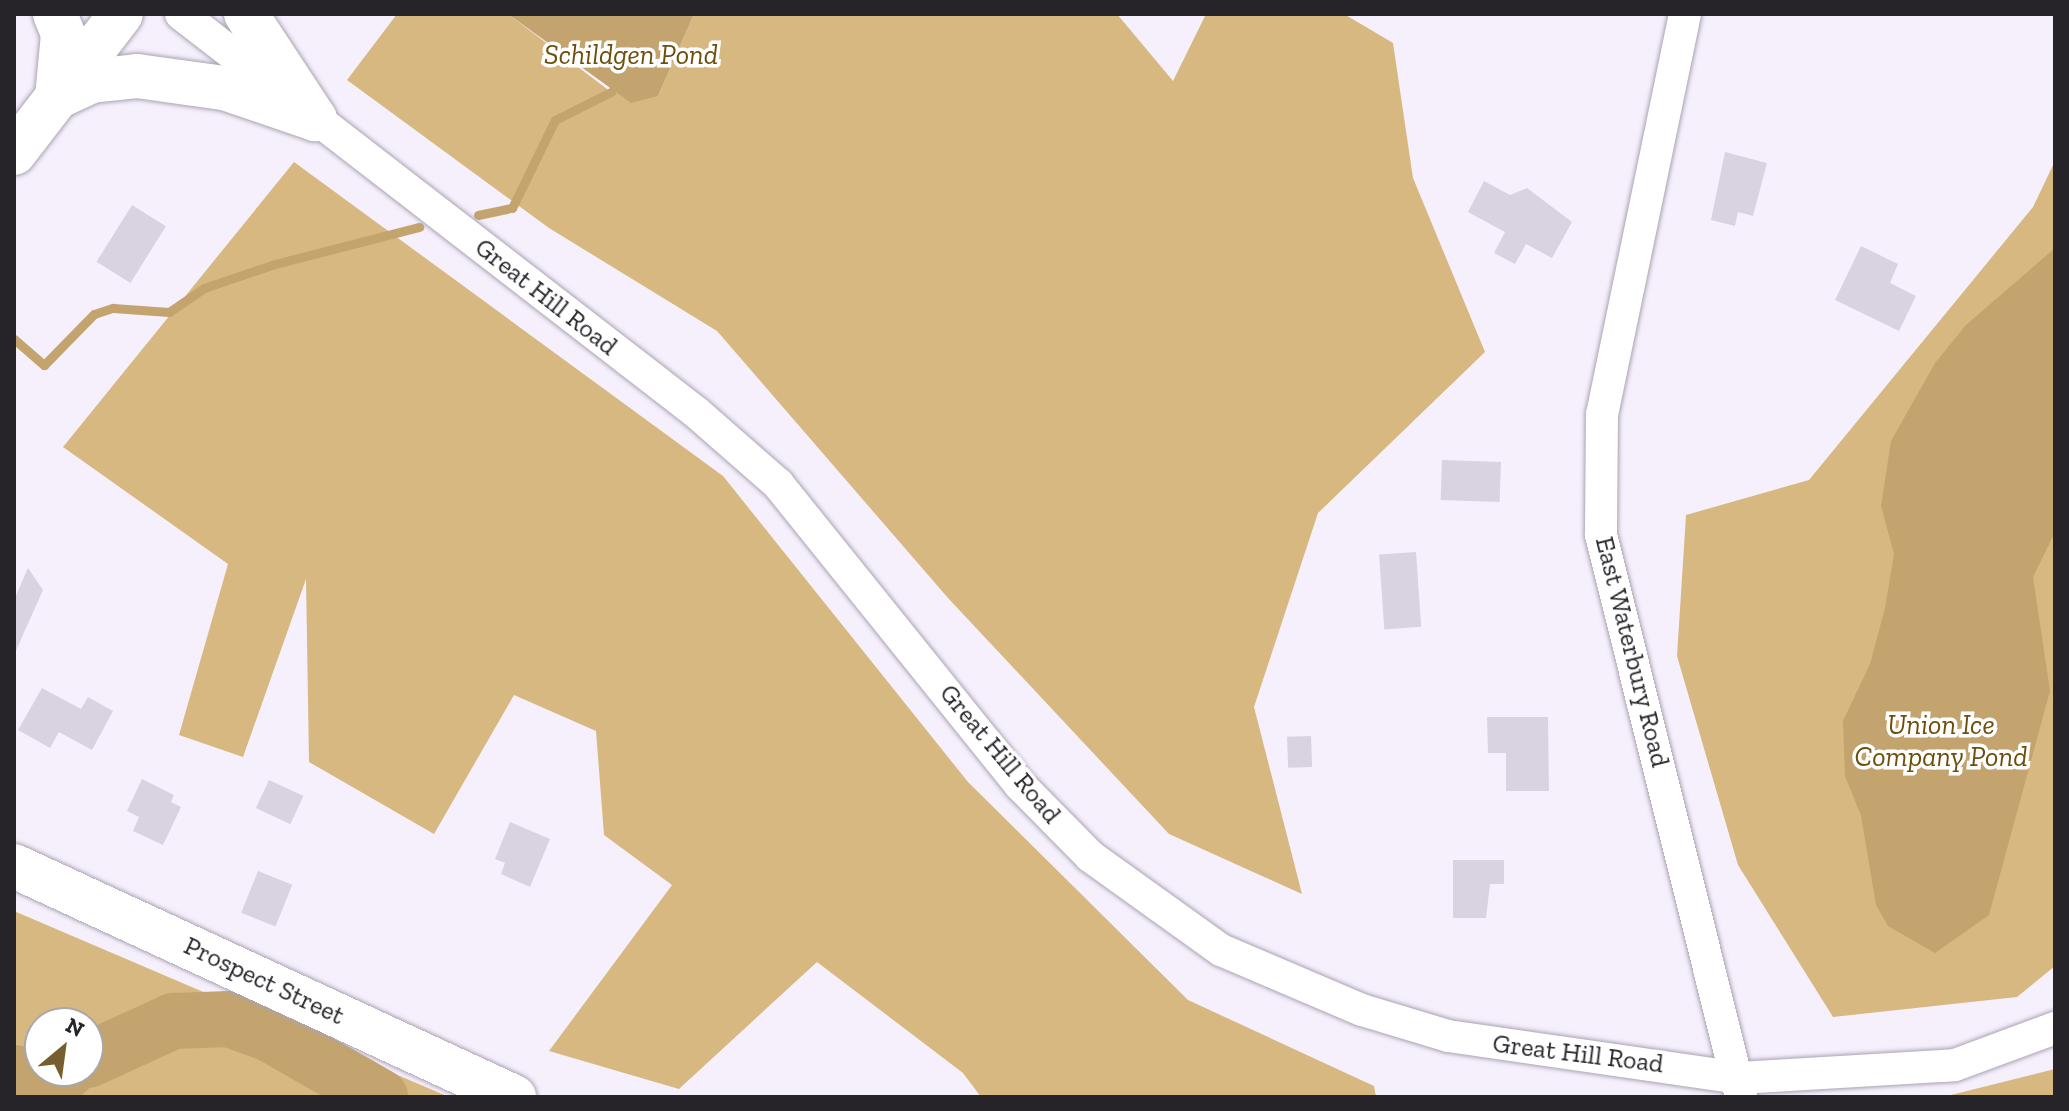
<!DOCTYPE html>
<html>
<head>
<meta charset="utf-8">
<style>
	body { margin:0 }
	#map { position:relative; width:2069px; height:1111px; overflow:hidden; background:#f6f0fd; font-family:"Zilla Slab",serif }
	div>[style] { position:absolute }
	.forest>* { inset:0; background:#d7b881 }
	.water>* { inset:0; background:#c3a46f }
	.stream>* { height:9px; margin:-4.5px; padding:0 4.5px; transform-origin:4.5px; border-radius:4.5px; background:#c3a46f }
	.river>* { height:56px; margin:-28px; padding:0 28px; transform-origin:28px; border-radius:28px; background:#c3a46f }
	.building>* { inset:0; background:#d9d2e1; transform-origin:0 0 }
	.roads { filter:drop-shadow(0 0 2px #aaa3b2) drop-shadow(0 0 2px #aaa3b2) }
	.street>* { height:32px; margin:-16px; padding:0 16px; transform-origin:16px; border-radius:16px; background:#fff }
	.secondary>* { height:44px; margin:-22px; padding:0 22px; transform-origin:22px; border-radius:22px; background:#fff }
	span { translate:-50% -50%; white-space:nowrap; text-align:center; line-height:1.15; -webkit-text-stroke:7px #fff; paint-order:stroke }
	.street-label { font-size:26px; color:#262429 }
	.water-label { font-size:28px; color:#6d4e0b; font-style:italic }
	.frame { position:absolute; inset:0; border:16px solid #262429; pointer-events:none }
	.north { position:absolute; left:24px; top:1007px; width:80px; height:80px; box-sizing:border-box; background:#fff; border:2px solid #a8a7a9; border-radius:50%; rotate:29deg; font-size:22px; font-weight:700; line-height:32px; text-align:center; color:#262429 }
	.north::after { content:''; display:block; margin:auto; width:28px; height:36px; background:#775e2f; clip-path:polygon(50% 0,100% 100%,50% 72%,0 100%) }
</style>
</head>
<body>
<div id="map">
	<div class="forest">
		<div style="clip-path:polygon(397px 14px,508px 14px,611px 92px,658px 96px,694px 14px,1117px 14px,1173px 81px,1206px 14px,1344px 14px,1393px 43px,1413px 178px,1485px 352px,1318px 513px,1254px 707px,1302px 894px,1169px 834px,948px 598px,717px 331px,549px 228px,347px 80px)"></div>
		<div style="clip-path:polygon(2055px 161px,2055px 966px,2017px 997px,1833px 1017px,1738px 865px,1677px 656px,1686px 515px,1809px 480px,2033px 207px)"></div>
		<div style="clip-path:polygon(294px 162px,723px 476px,968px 782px,1188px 1000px,1374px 1086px,1376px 1097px,981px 1097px,963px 1073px,817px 962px,679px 1089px,549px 1051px,672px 885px,604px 835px,596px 731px,514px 695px,434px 834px,309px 762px,306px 579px,243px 757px,179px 735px,228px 564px,63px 447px)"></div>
		<div style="clip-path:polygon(evenodd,14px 911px,449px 1097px,14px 1097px,14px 911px,88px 1023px,88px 1071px,40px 1071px,40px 1023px,88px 1023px)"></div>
		<div style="clip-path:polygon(2055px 1069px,2055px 1097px,1943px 1097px)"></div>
	</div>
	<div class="water">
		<div style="clip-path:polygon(508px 14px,694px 14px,658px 96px,631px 103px)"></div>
		<div style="clip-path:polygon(2055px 248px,2055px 532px,2033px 577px,2050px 691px,1989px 915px,1935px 953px,1888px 926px,1876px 905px,1861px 816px,1845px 776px,1843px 721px,1870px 664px,1885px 608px,1894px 554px,1881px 506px,1891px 441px,1935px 363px,1966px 325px)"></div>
	</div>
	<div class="stream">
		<div style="left:478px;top:215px;width:35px;rotate:-12deg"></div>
		<div style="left:512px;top:208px;width:98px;rotate:-64deg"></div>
		<div style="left:555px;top:120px;width:63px;rotate:-26.6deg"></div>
		<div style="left:14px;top:339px;width:40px;rotate:41deg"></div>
		<div style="left:44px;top:365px;width:71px;rotate:-45.6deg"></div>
		<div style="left:94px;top:314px;width:20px;rotate:-18deg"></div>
		<div style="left:113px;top:308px;width:56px;rotate:4.1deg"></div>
		<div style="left:169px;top:312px;width:42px;rotate:-34.4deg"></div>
		<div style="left:204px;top:288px;width:75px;rotate:-18.7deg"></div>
		<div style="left:275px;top:264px;width:149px;rotate:-14.4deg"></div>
	</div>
	<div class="river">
		<div style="left:88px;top:1060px;width:94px;rotate:-24.6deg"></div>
		<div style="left:173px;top:1021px;width:56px;rotate:-2deg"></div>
		<div style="left:229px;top:1019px;width:44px;rotate:20.1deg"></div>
		<div style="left:270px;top:1034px;width:127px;rotate:29.8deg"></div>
		<div style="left:14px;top:1073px;width:37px;rotate:9deg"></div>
		<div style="left:51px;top:1079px;width:18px;rotate:-27deg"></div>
	</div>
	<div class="building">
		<div style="clip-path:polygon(1725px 152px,1767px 163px,1753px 216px,1738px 212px,1735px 226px,1711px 220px)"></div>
		<div style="clip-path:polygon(1484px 181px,1510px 195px,1527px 188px,1572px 222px,1552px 258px,1526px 244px,1515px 264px,1494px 253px,1505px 232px,1468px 212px)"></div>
		<div style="left:132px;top:205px;width:40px;height:67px;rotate:32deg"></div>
		<div style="clip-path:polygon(1861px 246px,1898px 264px,1890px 283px,1916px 296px,1899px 331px,1835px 300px)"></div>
		<div style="left:1442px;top:460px;width:59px;height:40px;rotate:2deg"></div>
		<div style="left:1416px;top:552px;width:75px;height:37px;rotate:86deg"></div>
		<div style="clip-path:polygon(28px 568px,43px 590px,14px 655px,14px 600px)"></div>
		<div style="clip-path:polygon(42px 688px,81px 709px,88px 697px,113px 711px,92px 750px,59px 732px,50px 748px,18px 730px)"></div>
		<div style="clip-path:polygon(1487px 717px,1548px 717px,1549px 791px,1506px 791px,1506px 753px,1488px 753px)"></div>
		<div style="left:1311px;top:736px;width:31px;height:24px;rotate:88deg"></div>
		<div style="clip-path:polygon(142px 779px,174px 795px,171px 802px,181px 807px,163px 845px,133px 831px,139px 817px,127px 811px)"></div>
		<div style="left:269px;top:780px;width:38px;height:31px;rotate:25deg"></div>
		<div style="clip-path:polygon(510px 822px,550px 839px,530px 887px,501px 874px,505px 863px,495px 859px)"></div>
		<div style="clip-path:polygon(1453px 860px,1504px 860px,1504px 884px,1490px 884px,1486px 918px,1453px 918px)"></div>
		<div style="left:258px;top:871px;width:37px;height:45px;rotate:22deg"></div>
	</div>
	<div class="roads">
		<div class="street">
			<div style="left:181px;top:14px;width:652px;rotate:37.71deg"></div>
			<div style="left:697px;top:413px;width:108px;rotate:41.2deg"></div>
			<div style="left:778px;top:484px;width:386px;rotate:51.2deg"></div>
			<div style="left:1020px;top:785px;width:100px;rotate:45.4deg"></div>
			<div style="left:1090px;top:856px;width:161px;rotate:35.7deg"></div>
			<div style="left:1221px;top:950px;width:153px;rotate:23.1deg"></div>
			<div style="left:1362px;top:1010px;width:90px;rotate:16.8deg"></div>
			<div style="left:1448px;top:1036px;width:294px;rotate:8.2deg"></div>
			<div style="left:1739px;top:1078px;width:216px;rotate:-3.4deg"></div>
			<div style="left:1955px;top:1065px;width:107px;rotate:-20.3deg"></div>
			<div style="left:1685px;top:14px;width:409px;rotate:101.7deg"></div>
			<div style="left:1602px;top:414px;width:121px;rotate:90.5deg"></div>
			<div style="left:1601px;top:535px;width:579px;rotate:76.01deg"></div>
		</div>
		<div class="secondary">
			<div style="left:55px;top:14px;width:22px;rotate:68deg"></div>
			<div style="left:63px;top:34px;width:63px;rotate:95.4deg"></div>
			<div style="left:246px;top:14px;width:126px;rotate:56.7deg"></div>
			<div style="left:57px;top:97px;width:38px;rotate:-25deg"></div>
			<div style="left:91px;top:81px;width:46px;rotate:-6.2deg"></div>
			<div style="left:137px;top:76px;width:88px;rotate:7.9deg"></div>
			<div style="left:224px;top:88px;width:96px;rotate:18.8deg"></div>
			<div style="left:14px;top:153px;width:175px;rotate:-52.4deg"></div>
			<div style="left:14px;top:866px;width:551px;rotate:24.8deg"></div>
		</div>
	</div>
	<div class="street-label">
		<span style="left:546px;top:297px;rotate:38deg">Great Hill Road</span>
		<span style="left:1632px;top:652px;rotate:76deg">East Waterbury Road</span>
		<span style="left:1000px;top:754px;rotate:50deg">Great Hill Road</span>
		<span style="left:264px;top:981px;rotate:25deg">Prospect Street</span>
		<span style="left:1578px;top:1054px;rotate:7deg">Great Hill Road</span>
	</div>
	<div class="water-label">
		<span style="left:631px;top:55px">Schildgen Pond</span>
		<span style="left:1941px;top:741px">Union Ice<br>Company Pond</span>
	</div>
	<div class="frame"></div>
	<div class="north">N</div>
</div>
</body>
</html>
